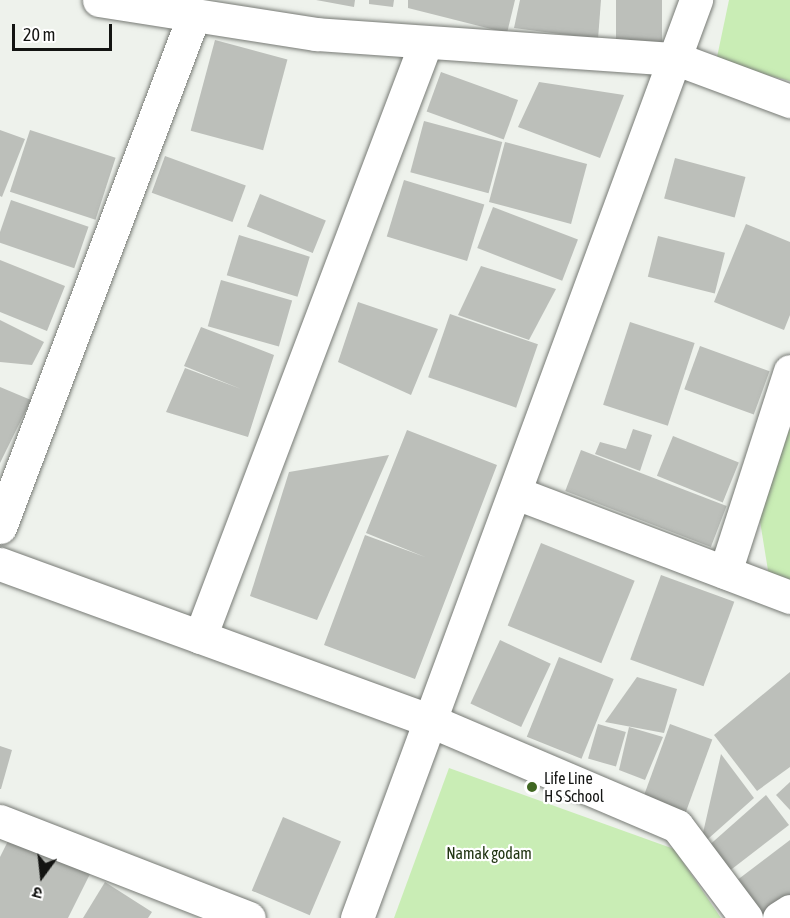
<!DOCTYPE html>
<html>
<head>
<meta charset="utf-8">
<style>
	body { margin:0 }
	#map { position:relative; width:790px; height:918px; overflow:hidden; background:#eef2ec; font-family:"Asap Condensed","Noto Sans Devanagari",sans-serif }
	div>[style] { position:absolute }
	.green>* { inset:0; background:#c9edb5 }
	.building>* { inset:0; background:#bcbfba; transform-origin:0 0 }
	.roads { filter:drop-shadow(0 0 2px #777a75) drop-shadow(0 0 2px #777a75) }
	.minor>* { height:33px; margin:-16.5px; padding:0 16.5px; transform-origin:16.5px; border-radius:16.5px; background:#fff }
	.dots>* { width:16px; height:16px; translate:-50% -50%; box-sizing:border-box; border:3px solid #fff; border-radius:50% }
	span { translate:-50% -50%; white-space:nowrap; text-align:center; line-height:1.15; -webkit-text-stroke:4.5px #fff; paint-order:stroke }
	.poi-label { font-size:16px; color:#131412 }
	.left { translate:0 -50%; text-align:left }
	.park-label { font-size:16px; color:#213512 }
	.north { position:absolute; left:12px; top:846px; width:60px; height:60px; -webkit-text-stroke:4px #fff; paint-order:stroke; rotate:195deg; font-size:16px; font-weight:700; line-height:24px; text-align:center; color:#131412 }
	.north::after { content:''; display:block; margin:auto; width:21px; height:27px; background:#131412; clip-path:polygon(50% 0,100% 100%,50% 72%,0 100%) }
	.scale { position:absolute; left:12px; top:24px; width:100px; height:27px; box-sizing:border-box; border:3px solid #131412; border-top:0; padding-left:8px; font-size:18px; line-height:21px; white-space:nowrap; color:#131412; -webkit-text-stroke:4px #fff; paint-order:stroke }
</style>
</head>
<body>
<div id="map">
	<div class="green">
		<div style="clip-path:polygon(729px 0,790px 0,790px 81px,716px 62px)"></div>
		<div style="clip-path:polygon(778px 423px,790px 430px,790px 593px,771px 589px,759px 515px)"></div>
		<div style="clip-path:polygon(449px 768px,674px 849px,721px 918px,394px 918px)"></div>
	</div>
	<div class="building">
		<div style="clip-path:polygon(316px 0,355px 0,354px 7px)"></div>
		<div style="clip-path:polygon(369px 0,394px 0,393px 7px,369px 4px)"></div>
		<div style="clip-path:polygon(408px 0,515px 0,507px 33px,408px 8px)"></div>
		<div style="clip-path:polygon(520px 0,601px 0,598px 39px,514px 28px)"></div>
		<div style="left:616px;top:0;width:46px;height:46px"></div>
		<div style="left:215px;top:40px;width:75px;height:94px;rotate:15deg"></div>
		<div style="left:441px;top:72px;width:82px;height:42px;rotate:20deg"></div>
		<div style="clip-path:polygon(539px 82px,624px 95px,600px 158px,518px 127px)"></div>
		<div style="left:424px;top:121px;width:81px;height:53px;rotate:15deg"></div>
		<div style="clip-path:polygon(0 130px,25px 139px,2px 197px,0 196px)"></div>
		<div style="left:30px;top:130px;width:90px;height:65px;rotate:18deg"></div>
		<div style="left:505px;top:142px;width:85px;height:62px;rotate:15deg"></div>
		<div style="left:165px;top:156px;width:86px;height:39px;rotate:20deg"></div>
		<div style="left:675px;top:158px;width:73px;height:42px;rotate:15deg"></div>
		<div style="left:404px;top:180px;width:84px;height:59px;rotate:17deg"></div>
		<div style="left:260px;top:194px;width:71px;height:35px;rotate:22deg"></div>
		<div style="left:11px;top:200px;width:82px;height:44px;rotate:19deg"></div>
		<div style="left:493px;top:207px;width:91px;height:44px;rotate:21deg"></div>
		<div style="clip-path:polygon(746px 224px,790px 242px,790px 315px,784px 330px,714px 302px)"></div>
		<div style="left:239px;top:235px;width:74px;height:42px;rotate:17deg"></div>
		<div style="left:658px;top:236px;width:69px;height:42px;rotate:14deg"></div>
		<div style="clip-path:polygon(0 260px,65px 286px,47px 331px,0 312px)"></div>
		<div style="clip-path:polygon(481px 266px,556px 289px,529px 340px,458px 315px)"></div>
		<div style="left:221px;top:280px;width:74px;height:48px;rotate:16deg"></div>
		<div style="clip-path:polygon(358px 302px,438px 329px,411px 395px,338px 362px)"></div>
		<div style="left:450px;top:314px;width:93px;height:67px;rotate:19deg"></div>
		<div style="clip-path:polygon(0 320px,44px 342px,32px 365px,0 362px)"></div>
		<div style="left:630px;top:322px;width:68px;height:87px;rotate:18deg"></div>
		<div style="clip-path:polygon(201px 327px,274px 355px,248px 437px,166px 412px,185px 368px,241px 389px,184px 366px)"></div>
		<div style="left:700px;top:346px;width:74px;height:46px;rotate:20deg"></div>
		<div style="clip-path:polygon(0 387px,31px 400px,0 463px)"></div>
		<div style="clip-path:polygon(633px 429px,652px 435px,640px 471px,595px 454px,600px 442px,626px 449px)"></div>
		<div style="clip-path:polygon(407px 430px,497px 465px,415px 679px,324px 645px,365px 535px,425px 557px,366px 533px)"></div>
		<div style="left:673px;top:436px;width:71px;height:43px;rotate:22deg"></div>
		<div style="left:581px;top:450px;width:156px;height:44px;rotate:21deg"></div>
		<div style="clip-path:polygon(389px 455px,317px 620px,250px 596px,289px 472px)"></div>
		<div style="left:541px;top:543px;width:101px;height:89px;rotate:22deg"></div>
		<div style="left:661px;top:575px;width:78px;height:90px;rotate:20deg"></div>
		<div style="left:500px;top:640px;width:56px;height:70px;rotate:25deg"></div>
		<div style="left:559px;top:657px;width:59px;height:86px;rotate:22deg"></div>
		<div style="clip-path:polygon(790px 672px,790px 767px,757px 791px,714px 735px)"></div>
		<div style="clip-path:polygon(637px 677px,677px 689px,664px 733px,605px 722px)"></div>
		<div style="left:598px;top:724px;width:29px;height:36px;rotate:16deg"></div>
		<div style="left:670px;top:724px;width:45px;height:85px;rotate:20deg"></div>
		<div style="clip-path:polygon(629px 727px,663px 737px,645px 780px,619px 770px)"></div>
		<div style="clip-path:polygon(0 746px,12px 750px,1px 789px,0 789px)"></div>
		<div style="clip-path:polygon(721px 754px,754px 798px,700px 846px)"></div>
		<div style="clip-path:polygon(790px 782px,790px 810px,776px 795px)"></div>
		<div style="clip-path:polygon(766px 795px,789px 825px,728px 872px,706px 848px)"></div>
		<div style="left:283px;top:817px;width:63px;height:80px;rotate:23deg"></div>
		<div style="clip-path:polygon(11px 835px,90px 874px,68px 918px,0 918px,0 857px)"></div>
		<div style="clip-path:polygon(790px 840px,790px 904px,772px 918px,758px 918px,732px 884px)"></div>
		<div style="clip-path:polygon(105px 882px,152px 912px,148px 918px,83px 918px)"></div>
	</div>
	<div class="roads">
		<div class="minor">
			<div style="left:99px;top:0;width:220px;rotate:8.9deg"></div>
			<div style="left:316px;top:34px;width:362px;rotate:4deg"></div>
			<div style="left:677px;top:59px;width:121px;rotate:20.4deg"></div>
			<div style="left:516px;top:493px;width:293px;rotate:20.8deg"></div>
			<div style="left:0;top:527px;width:548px;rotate:-69.25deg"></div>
			<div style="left:0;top:564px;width:459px;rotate:20deg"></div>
			<div style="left:431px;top:721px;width:267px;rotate:23.1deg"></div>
			<div style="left:677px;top:826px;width:115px;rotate:53.1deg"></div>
			<div style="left:725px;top:572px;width:211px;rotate:-72.1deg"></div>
			<div style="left:200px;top:637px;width:636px;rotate:-69.2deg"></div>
			<div style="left:0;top:821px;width:267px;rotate:21.3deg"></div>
			<div style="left:357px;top:918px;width:979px;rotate:-69.73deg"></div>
			<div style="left:779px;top:918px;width:13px;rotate:-32deg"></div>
		</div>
	</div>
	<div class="dots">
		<div style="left:532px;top:787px;background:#406722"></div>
	</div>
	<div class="poi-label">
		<span class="left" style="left:544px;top:787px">Life Line<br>H S School</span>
	</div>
	<div class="park-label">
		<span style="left:489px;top:853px">Namak godam</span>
	</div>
	<div class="north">उ</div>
	<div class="scale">20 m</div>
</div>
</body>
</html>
